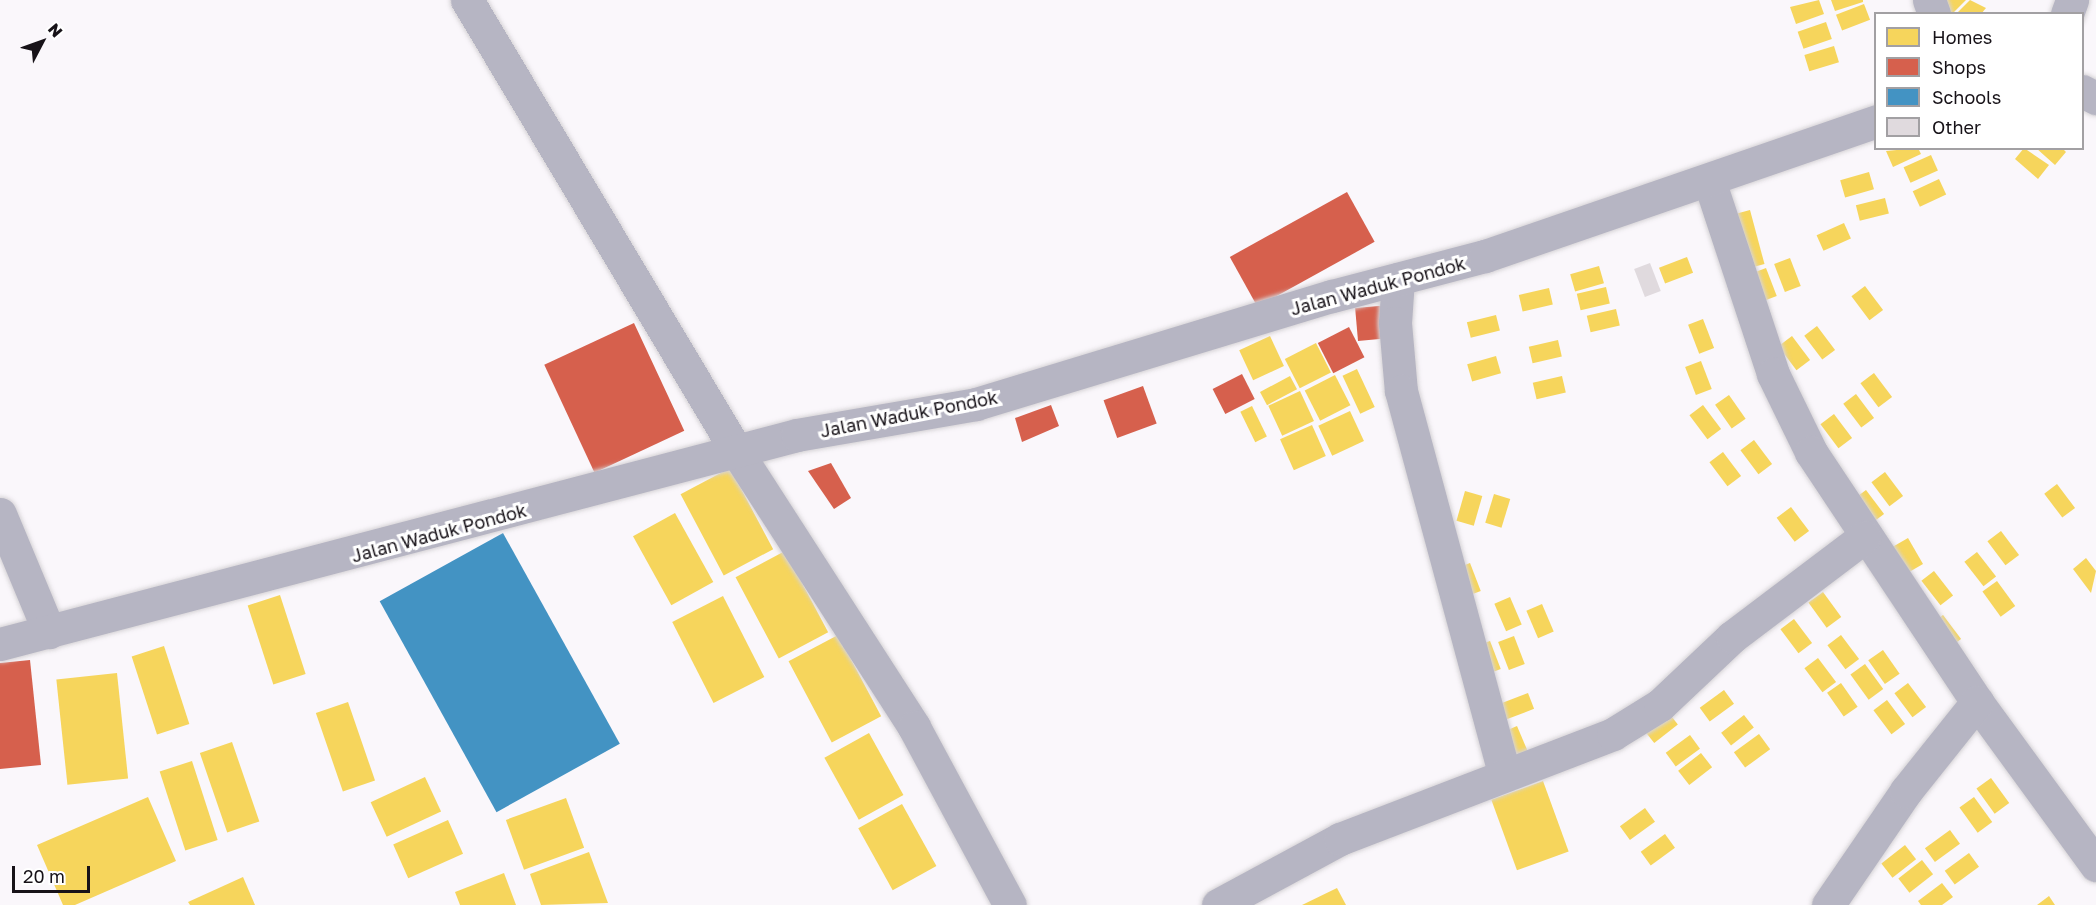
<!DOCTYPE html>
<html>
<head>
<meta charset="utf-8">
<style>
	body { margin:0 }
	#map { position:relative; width:2096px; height:905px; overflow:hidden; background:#faf7fb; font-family:"Golos Text",sans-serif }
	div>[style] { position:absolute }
	.homes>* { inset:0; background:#f6d55c; transform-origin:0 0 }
	.shops>* { inset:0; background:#d6604d; transform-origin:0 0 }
	.schools>* { inset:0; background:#4393c3; transform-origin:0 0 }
	.building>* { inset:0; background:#e0dade; transform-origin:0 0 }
	.roads { filter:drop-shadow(0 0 2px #d6d3d6) drop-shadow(0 0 2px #d6d3d6) }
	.minor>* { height:33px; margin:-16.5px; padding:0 16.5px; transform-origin:16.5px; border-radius:16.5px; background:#b6b5c3 }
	span { translate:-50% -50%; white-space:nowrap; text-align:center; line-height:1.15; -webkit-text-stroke:6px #fff; paint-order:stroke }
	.street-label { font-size:18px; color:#171218 }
	.legend { position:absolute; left:1874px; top:12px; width:210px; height:138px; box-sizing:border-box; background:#fff; border:2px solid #a2a0a3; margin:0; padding:8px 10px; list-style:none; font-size:18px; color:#171218 }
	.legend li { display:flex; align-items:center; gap:12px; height:30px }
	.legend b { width:30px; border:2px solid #a2a0a3 }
	.north { position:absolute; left:12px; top:12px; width:60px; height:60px; -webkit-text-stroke:4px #fff; paint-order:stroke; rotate:49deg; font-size:16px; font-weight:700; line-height:24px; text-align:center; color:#171218 }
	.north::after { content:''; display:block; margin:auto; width:21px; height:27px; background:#171218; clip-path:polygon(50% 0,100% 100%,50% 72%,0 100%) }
	.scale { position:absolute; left:12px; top:866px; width:78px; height:27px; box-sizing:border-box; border:3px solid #171218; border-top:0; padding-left:8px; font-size:18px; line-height:21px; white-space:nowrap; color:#171218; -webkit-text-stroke:4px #fff; paint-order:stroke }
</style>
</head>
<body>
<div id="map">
	<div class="homes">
		<div style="clip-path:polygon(1819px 0,1824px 14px,1796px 24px,1790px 7px)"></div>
		<div style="clip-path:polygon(1831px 0,1863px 0,1863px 2px,1835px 11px)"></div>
		<div style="clip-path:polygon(1942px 0,1966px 0,1952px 14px,1946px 14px)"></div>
		<div style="clip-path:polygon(1970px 0,1986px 8px,1981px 14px,1956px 14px)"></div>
		<div style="left:1864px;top:4px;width:17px;height:30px;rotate:69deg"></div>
		<div style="left:1826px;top:22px;width:18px;height:30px;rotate:71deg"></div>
		<div style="left:1834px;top:46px;width:17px;height:31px;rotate:73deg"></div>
		<div style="clip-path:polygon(1918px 148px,1921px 154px,1893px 167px,1886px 151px)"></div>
		<div style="clip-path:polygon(2024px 148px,2049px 165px,2038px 179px,2015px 159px)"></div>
		<div style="clip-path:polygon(2036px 148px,2062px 148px,2066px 152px,2055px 165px)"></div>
		<div style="left:1931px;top:155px;width:17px;height:30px;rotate:66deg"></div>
		<div style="left:1869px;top:172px;width:18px;height:30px;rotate:74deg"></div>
		<div style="left:1939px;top:179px;width:17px;height:29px;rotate:65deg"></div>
		<div style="left:1885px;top:198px;width:16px;height:30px;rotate:76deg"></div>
		<div style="left:1750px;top:210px;width:56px;height:24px;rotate:75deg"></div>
		<div style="left:1844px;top:223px;width:17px;height:30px;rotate:66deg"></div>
		<div style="left:1687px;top:257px;width:17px;height:30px;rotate:69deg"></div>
		<div style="left:1790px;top:258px;width:30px;height:17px;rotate:69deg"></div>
		<div style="left:1599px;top:266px;width:18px;height:30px;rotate:74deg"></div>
		<div style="left:1766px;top:268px;width:30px;height:17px;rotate:69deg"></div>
		<div style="left:1865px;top:286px;width:30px;height:17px;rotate:53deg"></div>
		<div style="left:1606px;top:287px;width:17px;height:30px;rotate:77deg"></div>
		<div style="left:1549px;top:288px;width:17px;height:31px;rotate:77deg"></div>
		<div style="left:1616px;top:309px;width:17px;height:30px;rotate:77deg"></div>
		<div style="left:1496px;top:315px;width:16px;height:30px;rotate:76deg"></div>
		<div style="left:1703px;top:319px;width:31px;height:16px;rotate:69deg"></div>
		<div style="left:1817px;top:326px;width:30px;height:16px;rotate:53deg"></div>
		<div style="left:1270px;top:336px;width:33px;height:34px;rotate:65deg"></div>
		<div style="left:1792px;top:336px;width:30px;height:17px;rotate:53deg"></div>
		<div style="left:1558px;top:340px;width:17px;height:30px;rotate:77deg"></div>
		<div style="left:1316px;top:343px;width:33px;height:35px;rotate:63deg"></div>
		<div style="left:1496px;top:356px;width:18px;height:30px;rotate:74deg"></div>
		<div style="left:1701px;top:361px;width:30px;height:17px;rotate:69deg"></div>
		<div style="left:1357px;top:369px;width:42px;height:16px;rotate:65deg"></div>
		<div style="left:1874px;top:373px;width:30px;height:17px;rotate:53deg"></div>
		<div style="left:1335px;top:375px;width:34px;height:34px;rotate:63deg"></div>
		<div style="left:1290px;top:376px;width:15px;height:34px;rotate:62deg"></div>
		<div style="left:1562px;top:376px;width:17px;height:30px;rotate:77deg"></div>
		<div style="left:1300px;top:391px;width:33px;height:35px;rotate:65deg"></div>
		<div style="left:1856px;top:394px;width:30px;height:16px;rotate:53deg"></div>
		<div style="left:1729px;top:395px;width:29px;height:17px;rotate:55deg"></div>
		<div style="left:1703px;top:405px;width:30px;height:17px;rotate:53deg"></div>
		<div style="left:1252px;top:406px;width:34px;height:13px;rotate:64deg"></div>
		<div style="left:1350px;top:411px;width:33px;height:35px;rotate:65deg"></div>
		<div style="left:1834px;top:414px;width:30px;height:17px;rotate:53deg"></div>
		<div style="left:1312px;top:425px;width:34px;height:35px;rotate:66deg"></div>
		<div style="left:1754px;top:440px;width:30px;height:17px;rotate:53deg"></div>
		<div style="left:1723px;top:452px;width:30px;height:17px;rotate:53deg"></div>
		<div style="left:730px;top:468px;width:92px;height:56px;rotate:62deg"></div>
		<div style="left:1885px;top:472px;width:30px;height:17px;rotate:53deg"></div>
		<div style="left:2057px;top:484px;width:30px;height:16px;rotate:53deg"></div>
		<div style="left:1866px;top:490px;width:30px;height:18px;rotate:53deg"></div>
		<div style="left:1465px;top:491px;width:18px;height:31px;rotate:16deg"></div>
		<div style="left:1494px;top:494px;width:17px;height:30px;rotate:17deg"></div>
		<div style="left:1791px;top:507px;width:30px;height:18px;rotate:53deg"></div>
		<div style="left:675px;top:513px;width:79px;height:48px;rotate:61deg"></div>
		<div style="left:2001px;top:531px;width:30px;height:17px;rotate:53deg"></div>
		<div style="left:1908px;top:538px;width:30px;height:17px;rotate:60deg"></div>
		<div style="left:785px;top:551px;width:92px;height:56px;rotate:62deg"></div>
		<div style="left:1977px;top:552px;width:31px;height:16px;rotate:52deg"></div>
		<div style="clip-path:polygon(2086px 558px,2096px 571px,2091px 593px,2073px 569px)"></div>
		<div style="left:1470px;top:563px;width:30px;height:17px;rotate:69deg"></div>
		<div style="left:1934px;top:571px;width:31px;height:16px;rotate:52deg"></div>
		<div style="left:1997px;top:581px;width:31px;height:18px;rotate:54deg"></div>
		<div style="left:1823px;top:592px;width:31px;height:18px;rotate:54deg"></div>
		<div style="left:280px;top:595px;width:83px;height:34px;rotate:72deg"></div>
		<div style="left:723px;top:596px;width:91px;height:57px;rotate:63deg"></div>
		<div style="left:1510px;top:597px;width:30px;height:17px;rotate:67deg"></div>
		<div style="left:1542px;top:604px;width:30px;height:17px;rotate:67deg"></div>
		<div style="left:1943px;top:615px;width:30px;height:18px;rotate:53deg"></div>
		<div style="left:1794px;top:619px;width:30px;height:17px;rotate:53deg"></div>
		<div style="left:838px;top:635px;width:92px;height:56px;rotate:62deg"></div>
		<div style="left:1841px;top:635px;width:30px;height:17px;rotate:53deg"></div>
		<div style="left:1514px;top:636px;width:30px;height:17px;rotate:69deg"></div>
		<div style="left:1490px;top:641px;width:30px;height:17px;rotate:69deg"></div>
		<div style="left:164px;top:646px;width:82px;height:34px;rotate:72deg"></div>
		<div style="left:1883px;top:650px;width:29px;height:18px;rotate:55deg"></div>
		<div style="left:1818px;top:658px;width:30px;height:17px;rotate:53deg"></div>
		<div style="left:1865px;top:664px;width:31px;height:18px;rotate:54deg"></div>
		<div style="left:117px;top:673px;width:106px;height:61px;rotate:84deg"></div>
		<div style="left:1841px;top:683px;width:29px;height:17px;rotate:55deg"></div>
		<div style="left:1908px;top:683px;width:30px;height:17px;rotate:53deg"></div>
		<div style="left:1724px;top:690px;width:17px;height:30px;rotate:54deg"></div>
		<div style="left:1528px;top:693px;width:17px;height:30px;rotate:69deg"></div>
		<div style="left:1887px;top:700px;width:30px;height:17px;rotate:53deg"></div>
		<div style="left:348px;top:702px;width:83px;height:34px;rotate:71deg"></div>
		<div style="left:1668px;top:712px;width:16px;height:30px;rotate:52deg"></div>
		<div style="left:1744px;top:715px;width:16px;height:29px;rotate:52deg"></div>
		<div style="left:1517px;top:726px;width:30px;height:17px;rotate:67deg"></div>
		<div style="left:869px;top:733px;width:71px;height:51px;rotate:61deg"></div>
		<div style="left:1759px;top:734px;width:19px;height:31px;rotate:54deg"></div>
		<div style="left:1690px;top:735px;width:17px;height:30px;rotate:54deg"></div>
		<div style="left:232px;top:742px;width:84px;height:34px;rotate:71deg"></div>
		<div style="left:1701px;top:753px;width:18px;height:29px;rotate:52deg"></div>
		<div style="left:192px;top:761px;width:83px;height:34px;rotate:72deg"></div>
		<div style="left:425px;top:777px;width:38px;height:60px;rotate:65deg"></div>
		<div style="left:1991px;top:778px;width:31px;height:18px;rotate:54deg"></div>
		<div style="left:1543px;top:781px;width:75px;height:55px;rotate:70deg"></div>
		<div style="clip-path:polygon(148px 797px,176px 861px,75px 905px,63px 905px,37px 845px)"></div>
		<div style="left:1974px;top:797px;width:31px;height:18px;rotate:54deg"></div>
		<div style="left:566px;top:798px;width:53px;height:64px;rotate:70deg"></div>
		<div style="left:902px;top:804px;width:71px;height:50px;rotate:61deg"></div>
		<div style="left:1645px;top:808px;width:17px;height:31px;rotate:54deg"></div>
		<div style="left:448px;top:820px;width:37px;height:60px;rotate:66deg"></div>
		<div style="left:1950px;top:830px;width:17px;height:31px;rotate:54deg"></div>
		<div style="left:1665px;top:834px;width:17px;height:30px;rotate:54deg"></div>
		<div style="left:1905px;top:845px;width:18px;height:30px;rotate:52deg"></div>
		<div style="clip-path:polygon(589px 852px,608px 903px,541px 905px,530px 874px)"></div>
		<div style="left:1969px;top:853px;width:17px;height:30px;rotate:54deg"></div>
		<div style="left:1922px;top:860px;width:18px;height:30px;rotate:52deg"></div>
		<div style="clip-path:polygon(504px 873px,516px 905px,460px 905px,455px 892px)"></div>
		<div style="clip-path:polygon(243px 877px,255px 905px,190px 905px,188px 902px)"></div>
		<div style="clip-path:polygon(1942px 883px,1953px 897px,1942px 905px,1921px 905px,1918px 901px)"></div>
		<div style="clip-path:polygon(1337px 888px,1346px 905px,1302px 905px)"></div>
		<div style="clip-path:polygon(2049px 896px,2055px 905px,2037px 905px)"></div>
	</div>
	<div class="shops">
		<div style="left:1347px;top:192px;width:57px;height:134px;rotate:61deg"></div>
		<div style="left:1390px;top:305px;width:33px;height:35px;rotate:85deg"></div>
		<div style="left:634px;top:323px;width:119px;height:99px;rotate:65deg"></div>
		<div style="left:1349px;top:327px;width:34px;height:35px;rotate:63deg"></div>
		<div style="left:1242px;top:374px;width:28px;height:33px;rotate:63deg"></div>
		<div style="left:1143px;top:386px;width:40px;height:42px;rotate:70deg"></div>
		<div style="clip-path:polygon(1051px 405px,1059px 426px,1022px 442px,1015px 418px)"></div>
		<div style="clip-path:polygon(831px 463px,851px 498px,834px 509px,808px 471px)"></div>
		<div style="clip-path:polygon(30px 660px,41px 765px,0 769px,0 663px)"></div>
	</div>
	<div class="schools">
		<div style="left:503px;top:533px;width:241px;height:141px;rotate:61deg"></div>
	</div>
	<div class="building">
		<div style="left:1650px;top:263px;width:30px;height:17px;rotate:69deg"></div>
	</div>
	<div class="roads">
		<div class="minor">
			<div style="left:467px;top:0;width:527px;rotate:59.15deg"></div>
			<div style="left:737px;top:452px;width:327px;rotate:57.2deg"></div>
			<div style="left:914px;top:727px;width:202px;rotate:61.7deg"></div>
			<div style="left:1929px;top:0;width:15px;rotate:70deg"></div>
			<div style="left:2067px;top:14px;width:15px;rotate:-70deg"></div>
			<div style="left:2082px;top:91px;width:16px;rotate:27deg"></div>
			<div style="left:1709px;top:180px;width:204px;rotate:71.7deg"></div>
			<div style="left:1773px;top:374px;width:87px;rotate:64deg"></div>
			<div style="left:1811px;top:452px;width:300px;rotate:56.4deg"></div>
			<div style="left:1977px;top:702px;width:202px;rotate:53.9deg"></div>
			<div style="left:1398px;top:279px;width:44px;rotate:93.9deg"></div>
			<div style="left:1395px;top:323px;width:68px;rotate:85deg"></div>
			<div style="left:1401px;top:391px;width:396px;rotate:74.9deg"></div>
			<div style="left:0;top:514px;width:128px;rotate:67.4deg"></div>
			<div style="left:0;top:644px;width:824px;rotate:-14.69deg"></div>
			<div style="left:797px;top:435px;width:182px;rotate:-9.8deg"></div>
			<div style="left:976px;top:404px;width:372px;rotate:-16.9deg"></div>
			<div style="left:1332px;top:296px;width:158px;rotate:-14.7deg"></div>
			<div style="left:1485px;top:256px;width:414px;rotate:-19deg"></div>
			<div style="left:1218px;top:905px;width:139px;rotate:-28.4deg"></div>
			<div style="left:1340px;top:839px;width:292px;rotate:-21deg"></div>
			<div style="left:1613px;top:734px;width:55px;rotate:-31.7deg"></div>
			<div style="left:1660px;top:705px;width:99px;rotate:-43.4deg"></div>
			<div style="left:1732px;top:637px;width:166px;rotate:-37.1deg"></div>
			<div style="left:1828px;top:905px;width:138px;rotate:-55.6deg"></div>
			<div style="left:1906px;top:791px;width:114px;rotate:-51.4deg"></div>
		</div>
	</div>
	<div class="street-label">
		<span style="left:1378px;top:286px;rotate:-15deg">Jalan Waduk Pondok</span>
		<span style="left:909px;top:414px;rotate:-11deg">Jalan Waduk Pondok</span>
		<span style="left:439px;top:533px;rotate:-15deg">Jalan Waduk Pondok</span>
	</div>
	<ul class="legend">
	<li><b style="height:16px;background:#f6d55c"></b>Homes</li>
	<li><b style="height:16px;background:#d6604d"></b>Shops</li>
	<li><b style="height:16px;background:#4393c3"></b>Schools</li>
	<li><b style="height:16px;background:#e0dade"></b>Other</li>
	</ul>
	<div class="north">N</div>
	<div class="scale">20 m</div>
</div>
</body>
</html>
